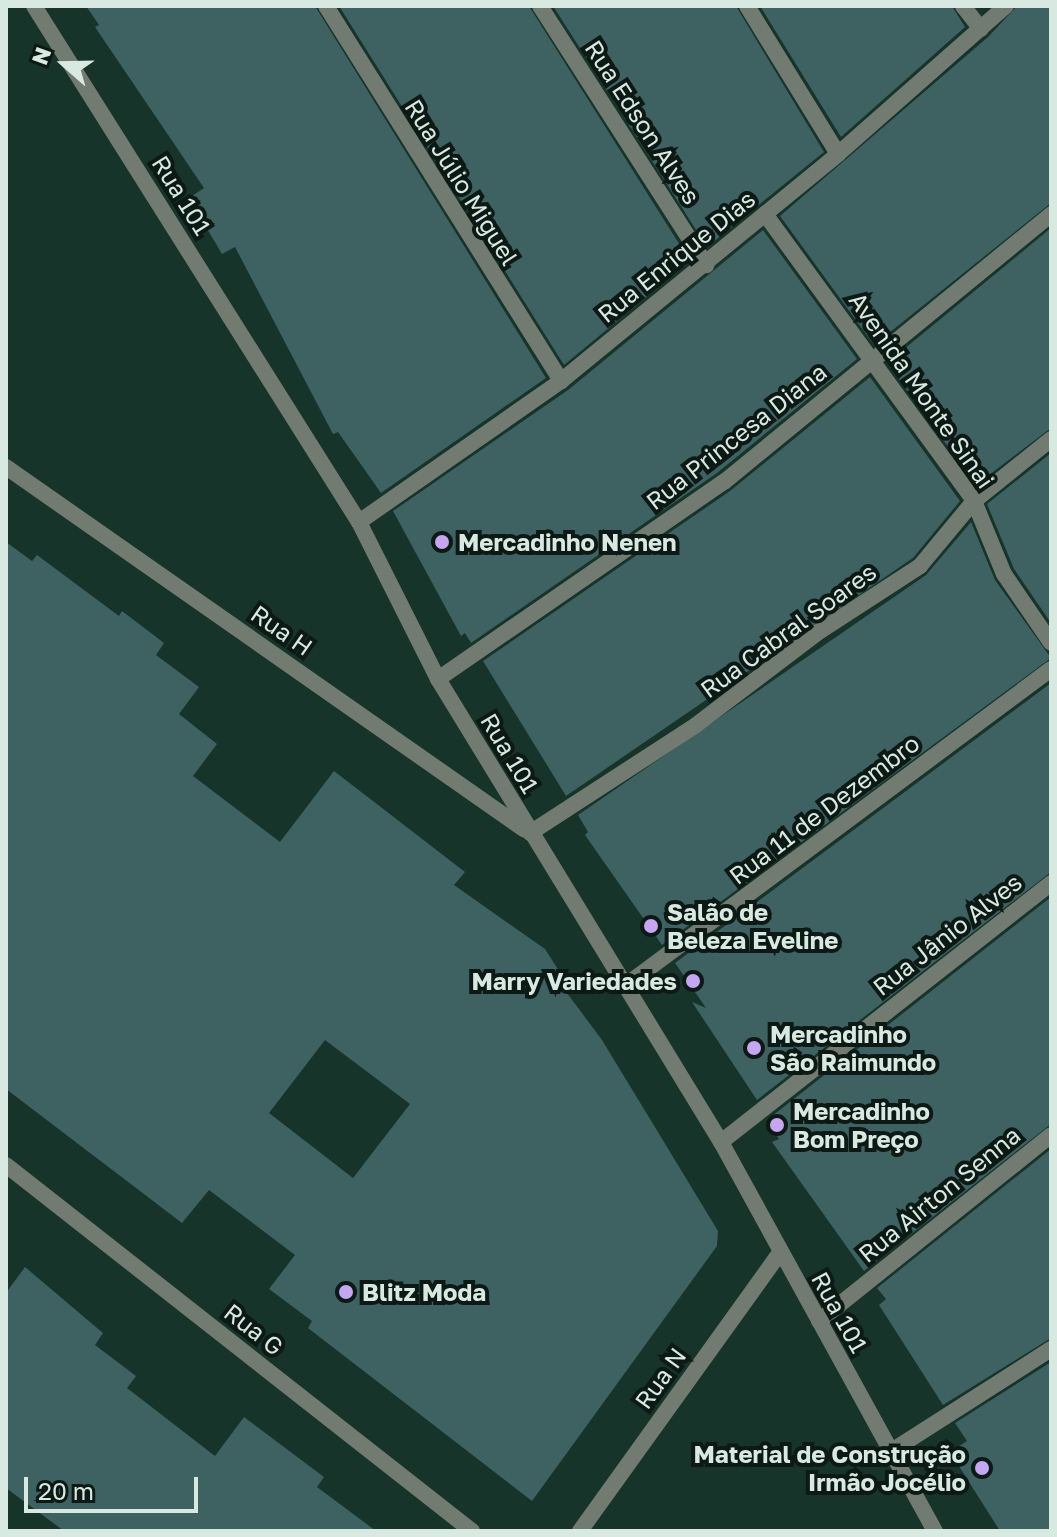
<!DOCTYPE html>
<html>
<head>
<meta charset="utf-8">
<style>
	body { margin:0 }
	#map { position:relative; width:1057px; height:1537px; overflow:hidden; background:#16342a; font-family:"Golos Text",sans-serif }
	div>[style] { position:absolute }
	.building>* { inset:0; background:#3e6161 }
	.lane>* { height:16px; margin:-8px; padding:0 8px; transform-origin:8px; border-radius:8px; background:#727b71 }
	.street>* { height:16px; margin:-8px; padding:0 8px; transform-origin:8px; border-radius:8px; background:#727b71 }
	.dots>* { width:22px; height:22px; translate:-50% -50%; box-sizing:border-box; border:4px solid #0c1914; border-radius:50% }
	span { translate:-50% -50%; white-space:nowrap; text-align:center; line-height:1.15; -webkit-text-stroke:8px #0c1914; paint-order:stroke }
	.street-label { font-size:24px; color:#d8e9e2 }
	.poi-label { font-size:24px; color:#d8e9e2; font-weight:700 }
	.left { translate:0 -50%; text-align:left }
	.right { translate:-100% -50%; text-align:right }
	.frame { position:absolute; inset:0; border:8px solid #d8e9e2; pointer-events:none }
	.north { position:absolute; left:24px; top:24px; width:80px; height:80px; -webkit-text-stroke:6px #0c1914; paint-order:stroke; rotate:290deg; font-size:22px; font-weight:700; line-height:32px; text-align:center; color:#d8e9e2 }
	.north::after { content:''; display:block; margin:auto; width:28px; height:36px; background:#d8e9e2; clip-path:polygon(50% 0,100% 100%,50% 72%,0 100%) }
	.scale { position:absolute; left:24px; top:1477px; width:174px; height:36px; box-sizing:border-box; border:4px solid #d8e9e2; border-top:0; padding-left:10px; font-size:24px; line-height:28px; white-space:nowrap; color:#d8e9e2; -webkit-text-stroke:6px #0c1914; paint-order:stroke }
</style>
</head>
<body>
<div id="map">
	<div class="building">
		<div style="clip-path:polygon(86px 6px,315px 6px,546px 378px,381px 493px,338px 432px,333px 434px,235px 247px,222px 254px,206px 227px,189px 198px,204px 188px,95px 27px,99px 25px)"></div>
		<div style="clip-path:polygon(339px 6px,529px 6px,690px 261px,564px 365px)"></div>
		<div style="clip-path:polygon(553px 6px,736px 6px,824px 152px,707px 247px)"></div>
		<div style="clip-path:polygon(760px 6px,952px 6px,965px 27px,841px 137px)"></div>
		<div style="clip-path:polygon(1017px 6px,1051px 6px,1051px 203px,874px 345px,780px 216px,988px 37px)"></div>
		<div style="clip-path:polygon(1051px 228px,1051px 428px,976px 485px,887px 363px)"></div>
		<div style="clip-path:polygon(763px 230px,857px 359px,717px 473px,471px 643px,465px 633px,461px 636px,393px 511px,568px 390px)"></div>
		<div style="clip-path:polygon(870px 377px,960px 501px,913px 558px,566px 796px,483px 661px,730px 491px)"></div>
		<div style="clip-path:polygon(1051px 453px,1051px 623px,1014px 569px,987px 504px)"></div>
		<div style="clip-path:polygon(971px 522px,995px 580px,1051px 658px,662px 945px,585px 835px,588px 832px,578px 815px,926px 575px)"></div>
		<div style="clip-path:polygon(evenodd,6px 542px,32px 561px,37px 555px,119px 616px,122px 611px,164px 643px,156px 655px,199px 687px,179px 714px,217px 744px,193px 776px,280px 842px,334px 771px,465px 872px,454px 885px,545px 949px,568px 985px,564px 989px,602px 1040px,718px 1231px,717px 1246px,532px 1501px,308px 1328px,312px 1321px,269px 1289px,295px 1255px,209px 1190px,182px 1223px,6px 1089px,6px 542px,325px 1040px,410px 1104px,353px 1178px,269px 1113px,325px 1040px)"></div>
		<div style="clip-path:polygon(1051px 683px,1051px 872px,757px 1100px,692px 1002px,706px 1008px,675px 963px)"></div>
		<div style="clip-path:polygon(1051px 897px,1051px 1124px,864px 1271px,772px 1142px,779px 1139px,767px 1120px)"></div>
		<div style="clip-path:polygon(1051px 1149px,1051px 1338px,943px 1405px,879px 1305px,886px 1299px,877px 1288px)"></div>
		<div style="clip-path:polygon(25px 1267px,103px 1333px,95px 1345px,136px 1376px,127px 1388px,215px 1456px,244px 1417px,324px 1477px,317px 1487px,376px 1531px,64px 1531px,6px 1488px,6px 1293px)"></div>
		<div style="clip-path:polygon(1051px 1362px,1051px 1531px,1000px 1531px,950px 1452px,967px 1441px,955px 1423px)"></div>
	</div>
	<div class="lane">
		<div style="left:326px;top:6px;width:443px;rotate:57.9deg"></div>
		<div style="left:540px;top:6px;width:308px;rotate:57.3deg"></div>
		<div style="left:747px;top:6px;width:174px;rotate:58.4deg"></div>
		<div style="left:963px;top:6px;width:29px;rotate:52deg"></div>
		<div style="left:765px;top:214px;width:355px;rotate:53.9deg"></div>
		<div style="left:974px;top:501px;width:79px;rotate:67.7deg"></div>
		<div style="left:1004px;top:574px;width:83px;rotate:55.7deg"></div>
		<div style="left:359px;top:522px;width:246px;rotate:-34.9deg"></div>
		<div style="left:561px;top:381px;width:358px;rotate:-39.3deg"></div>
		<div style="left:838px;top:154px;width:224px;rotate:-41.4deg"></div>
		<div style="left:438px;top:679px;width:347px;rotate:-34.6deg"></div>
		<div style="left:724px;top:482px;width:423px;rotate:-39.3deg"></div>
		<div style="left:530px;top:833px;width:198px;rotate:-33deg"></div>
		<div style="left:696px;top:725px;width:152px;rotate:-37.2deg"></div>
		<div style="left:817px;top:633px;width:123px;rotate:-33deg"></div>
		<div style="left:920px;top:566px;width:85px;rotate:-50.3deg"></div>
		<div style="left:974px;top:501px;width:99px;rotate:-38.8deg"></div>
		<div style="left:625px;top:986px;width:531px;rotate:-36.65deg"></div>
		<div style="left:721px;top:1142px;width:420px;rotate:-38.1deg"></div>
		<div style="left:819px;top:1321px;width:297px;rotate:-38.7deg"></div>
		<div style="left:890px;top:1452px;width:191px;rotate:-32.6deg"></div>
	</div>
	<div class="street">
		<div style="left:34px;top:6px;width:610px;rotate:57.8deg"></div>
		<div style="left:359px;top:522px;width:176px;rotate:63.3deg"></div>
		<div style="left:438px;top:679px;width:543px;rotate:58.57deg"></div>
		<div style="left:721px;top:1142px;width:444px;rotate:61.2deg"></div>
		<div style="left:6px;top:467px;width:633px;rotate:34.97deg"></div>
		<div style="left:6px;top:1165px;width:593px;rotate:38.15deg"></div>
		<div style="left:580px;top:1531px;width:342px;rotate:-54.3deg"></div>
	</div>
	<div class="dots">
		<div style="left:442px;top:542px;background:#c5a6f0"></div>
		<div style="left:651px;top:926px;background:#c5a6f0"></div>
		<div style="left:693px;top:981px;background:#c5a6f0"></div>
		<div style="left:754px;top:1048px;background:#c5a6f0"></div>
		<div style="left:777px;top:1125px;background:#c5a6f0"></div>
		<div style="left:346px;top:1292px;background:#c5a6f0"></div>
		<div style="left:982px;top:1468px;background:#c5a6f0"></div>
	</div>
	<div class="street-label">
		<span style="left:643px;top:122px;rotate:57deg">Rua Edson Alves</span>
		<span style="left:462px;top:182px;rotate:58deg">Rua Júlio Miguel</span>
		<span style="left:182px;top:195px;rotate:58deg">Rua 101</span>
		<span style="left:676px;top:256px;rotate:-39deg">Rua Enrique Dias</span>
		<span style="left:922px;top:390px;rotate:55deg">Avenida Monte Sinai</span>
		<span style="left:736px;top:436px;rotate:-38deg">Rua Princesa Diana</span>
		<span style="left:282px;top:630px;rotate:35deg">Rua H</span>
		<span style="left:788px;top:630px;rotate:-36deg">Rua Cabral Soares</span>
		<span style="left:510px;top:753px;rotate:59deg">Rua 101</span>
		<span style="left:824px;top:809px;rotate:-37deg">Rua 11 de Dezembro</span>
		<span style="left:947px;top:934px;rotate:-38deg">Rua Jânio Alves</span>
		<span style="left:939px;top:1194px;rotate:-39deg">Rua Airton Senna</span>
		<span style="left:840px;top:1312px;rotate:61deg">Rua 101</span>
		<span style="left:254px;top:1329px;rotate:38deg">Rua G</span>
		<span style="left:660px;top:1378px;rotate:-54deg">Rua N</span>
	</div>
	<div class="poi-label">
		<span class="left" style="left:458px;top:542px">Mercadinho Nenen</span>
		<span class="left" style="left:667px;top:926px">Salão de<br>Beleza Eveline</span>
		<span class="right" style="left:677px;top:981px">Marry Variedades</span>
		<span class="left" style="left:770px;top:1048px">Mercadinho<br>São Raimundo</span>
		<span class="left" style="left:793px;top:1125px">Mercadinho<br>Bom Preço</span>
		<span class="left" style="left:362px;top:1292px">Blitz Moda</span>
		<span class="right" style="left:966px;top:1468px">Material de Construção<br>Irmão Jocélio</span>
	</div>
	<div class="frame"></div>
	<div class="north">N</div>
	<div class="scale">20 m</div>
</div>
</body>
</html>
